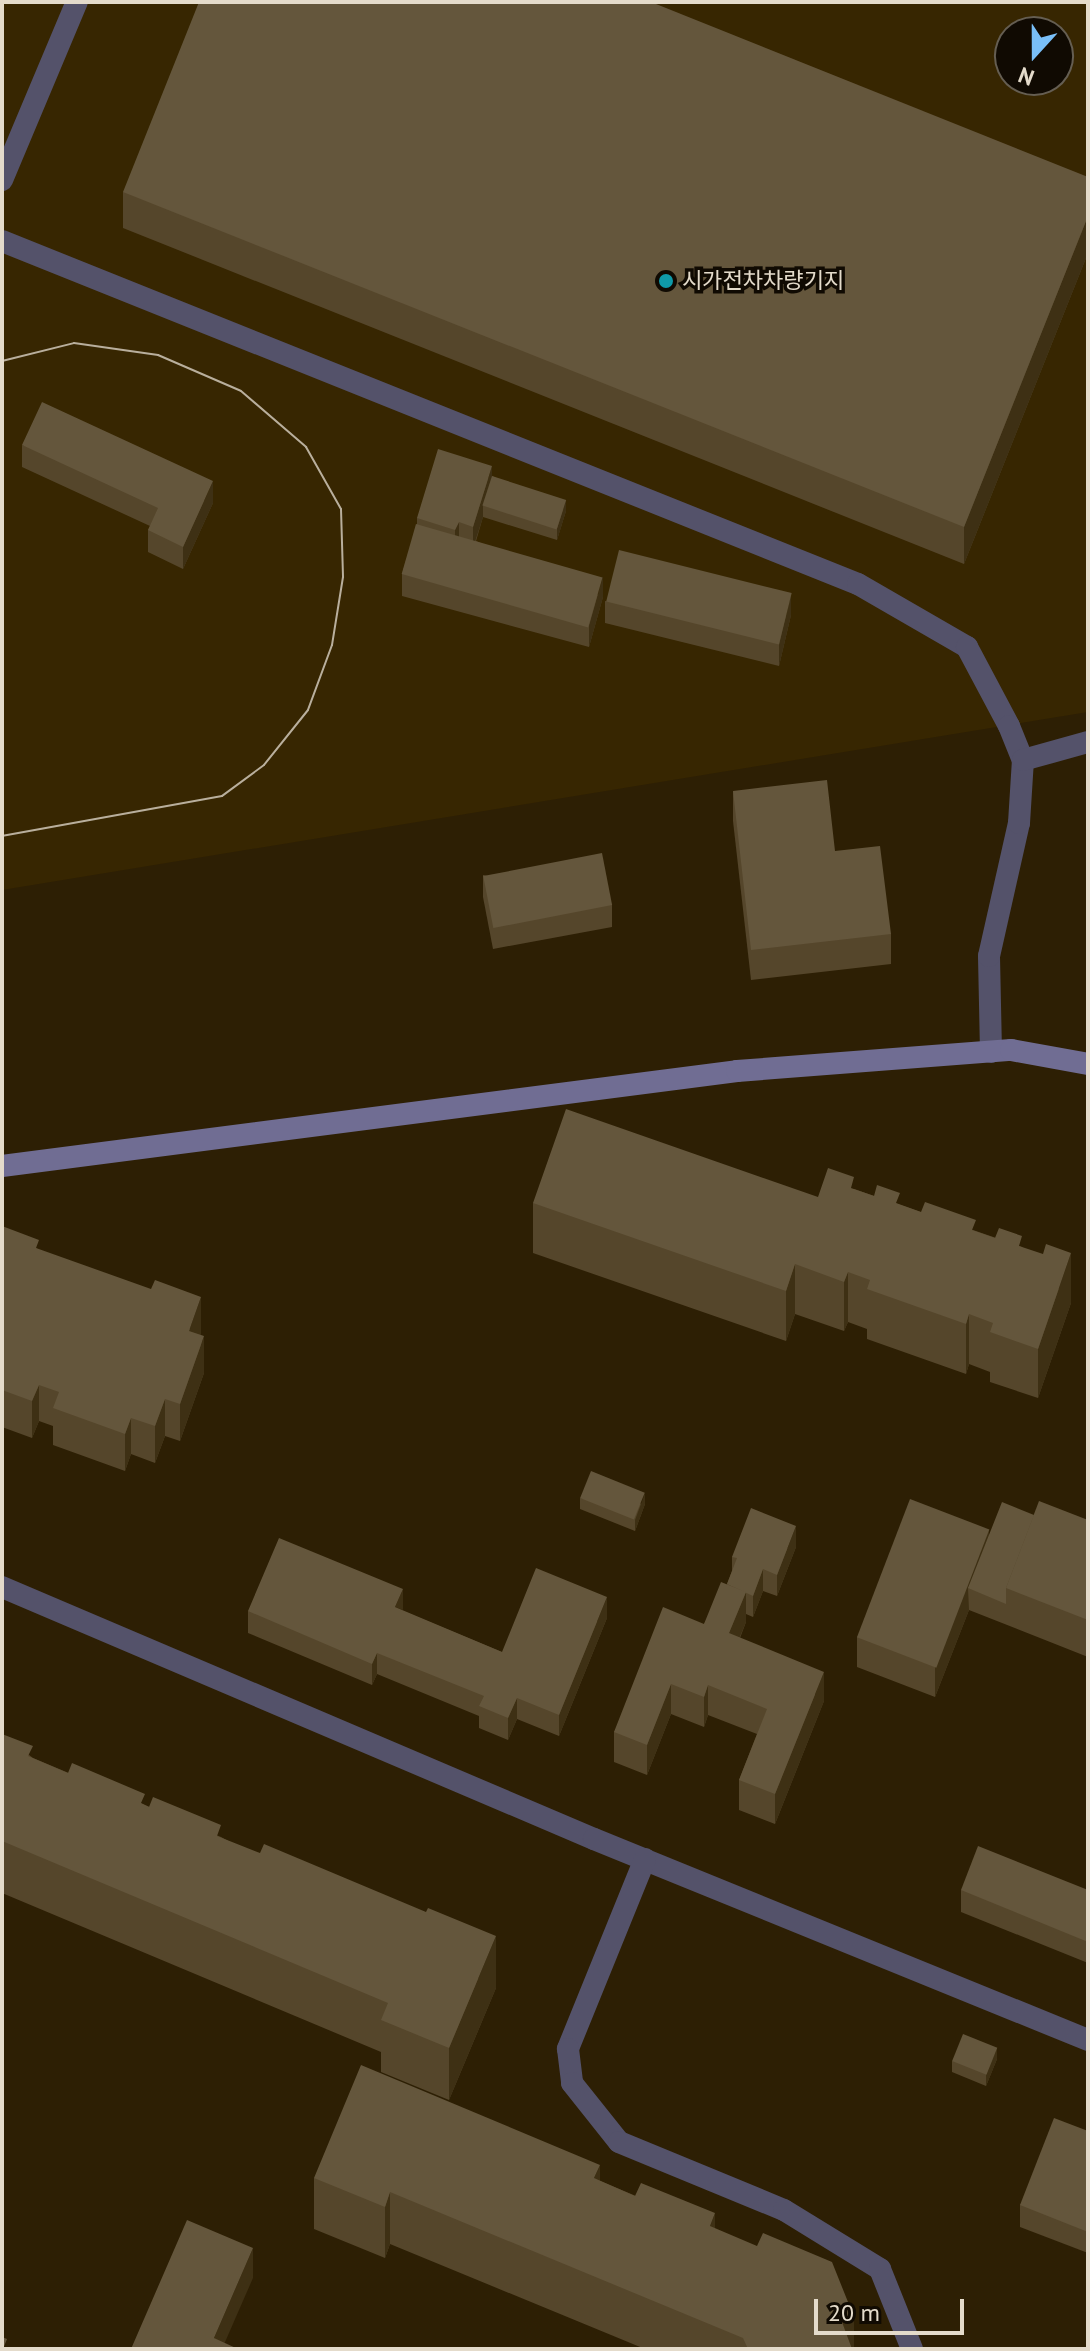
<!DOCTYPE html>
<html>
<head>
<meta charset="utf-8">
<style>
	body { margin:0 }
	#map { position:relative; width:1090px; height:2351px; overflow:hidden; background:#2d1f04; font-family:"PT Sans","Noto Sans KR",sans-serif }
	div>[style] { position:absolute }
	.built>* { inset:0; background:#372601 }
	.service>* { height:22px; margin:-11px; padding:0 11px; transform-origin:11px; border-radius:11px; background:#54526a }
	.minor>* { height:22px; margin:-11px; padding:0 11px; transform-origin:11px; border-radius:11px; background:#54526a }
	.secondary>* { height:22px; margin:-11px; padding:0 11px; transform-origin:11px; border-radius:11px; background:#706d93 }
	.tram>* { height:2px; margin:-1px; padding:0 1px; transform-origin:1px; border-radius:1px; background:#b9af9d }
	.wall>* { inset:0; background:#55462b }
	.shaded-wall>* { inset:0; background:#3e3014 }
	.building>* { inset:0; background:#64563c; transform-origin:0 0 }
	.dots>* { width:22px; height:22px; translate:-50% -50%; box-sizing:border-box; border:4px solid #100a02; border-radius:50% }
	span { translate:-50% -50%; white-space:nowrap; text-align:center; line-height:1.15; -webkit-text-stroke:7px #100a02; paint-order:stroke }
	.poi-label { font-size:22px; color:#e4dbcb }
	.left { translate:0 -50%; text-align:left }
	.frame { position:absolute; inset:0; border:4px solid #e4dbcb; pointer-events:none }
	.north { position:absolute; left:994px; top:16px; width:80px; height:80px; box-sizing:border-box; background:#100a02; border:2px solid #655e52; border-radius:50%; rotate:201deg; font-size:22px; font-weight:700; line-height:32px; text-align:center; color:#e4dbcb }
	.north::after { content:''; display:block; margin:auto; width:28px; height:36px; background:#79bff8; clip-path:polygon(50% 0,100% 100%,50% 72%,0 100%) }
	.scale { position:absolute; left:814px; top:2299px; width:150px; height:36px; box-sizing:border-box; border:4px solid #e4dbcb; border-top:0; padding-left:10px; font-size:24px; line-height:28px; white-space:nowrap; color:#e4dbcb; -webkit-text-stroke:6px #100a02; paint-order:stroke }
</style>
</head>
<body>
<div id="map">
	<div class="built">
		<div style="clip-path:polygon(evenodd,2px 2px,1088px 2px,1088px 712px,2px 890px,2px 2px,1010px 32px,1058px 32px,1058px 80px,1010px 80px,1010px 32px)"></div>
	</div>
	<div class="service">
		<div style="left:2px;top:180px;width:193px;rotate:-67.2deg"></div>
		<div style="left:2px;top:241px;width:922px;rotate:21.84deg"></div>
		<div style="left:858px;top:584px;width:126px;rotate:30deg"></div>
		<div style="left:967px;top:647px;width:89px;rotate:62deg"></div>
	</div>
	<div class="minor">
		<div style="left:1009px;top:726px;width:37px;rotate:68deg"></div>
		<div style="left:991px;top:1052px;width:96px;rotate:-91.2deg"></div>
		<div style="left:989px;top:956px;width:136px;rotate:-77.3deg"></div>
		<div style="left:1019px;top:823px;width:63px;rotate:-86.4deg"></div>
		<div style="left:1023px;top:760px;width:67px;rotate:-15.5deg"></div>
		<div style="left:2px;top:1587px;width:643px;rotate:23.06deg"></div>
		<div style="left:594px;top:1839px;width:533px;rotate:22.14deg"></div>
		<div style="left:645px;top:1859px;width:205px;rotate:112.1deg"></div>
		<div style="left:568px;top:2049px;width:34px;rotate:83deg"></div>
		<div style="left:572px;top:2083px;width:75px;rotate:51.5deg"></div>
		<div style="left:619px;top:2142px;width:178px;rotate:22.4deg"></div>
		<div style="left:784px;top:2210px;width:113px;rotate:31.6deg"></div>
		<div style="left:880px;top:2269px;width:86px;rotate:68.2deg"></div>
	</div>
	<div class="secondary">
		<div style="left:2px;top:1166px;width:741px;rotate:-7.36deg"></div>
		<div style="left:737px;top:1071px;width:275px;rotate:-4.4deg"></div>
		<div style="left:1011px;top:1050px;width:78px;rotate:10.3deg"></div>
	</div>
	<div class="tram">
		<div style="left:2px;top:361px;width:74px;rotate:-14deg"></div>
		<div style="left:74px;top:343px;width:85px;rotate:8.1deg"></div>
		<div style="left:158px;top:355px;width:90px;rotate:23.4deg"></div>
		<div style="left:241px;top:391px;width:86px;rotate:40.7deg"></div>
		<div style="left:306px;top:447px;width:71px;rotate:60.6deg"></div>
		<div style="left:341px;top:509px;width:68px;rotate:88.3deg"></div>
		<div style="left:343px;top:577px;width:69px;rotate:99.2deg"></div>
		<div style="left:332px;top:645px;width:69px;rotate:110.3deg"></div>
		<div style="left:308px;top:710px;width:70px;rotate:128.7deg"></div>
		<div style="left:264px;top:765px;width:52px;rotate:143.6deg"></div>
		<div style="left:222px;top:796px;width:224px;rotate:169.7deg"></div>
	</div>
	<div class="wall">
		<div style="clip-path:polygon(1088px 177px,1088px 253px,964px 564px,123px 228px,123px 192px)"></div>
		<div style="clip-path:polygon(22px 445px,213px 503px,183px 569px,148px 552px,148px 530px,150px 526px,22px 467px)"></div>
		<div style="clip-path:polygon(492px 476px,566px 511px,557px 540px,483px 517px,476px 541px,603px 597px,589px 647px,402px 596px,402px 574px,417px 524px,417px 518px)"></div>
		<div style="clip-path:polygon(605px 601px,791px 615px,779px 666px,605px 623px)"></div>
		<div style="clip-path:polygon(733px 791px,835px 851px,891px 934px,891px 964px,751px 980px,733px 821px)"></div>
		<div style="clip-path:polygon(483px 875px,612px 905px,612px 927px,493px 949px,483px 897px)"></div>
		<div style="clip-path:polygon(854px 1189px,1022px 1247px,1071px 1303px,1038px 1398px,990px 1382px,990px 1372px,969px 1364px,966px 1374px,867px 1339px,867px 1329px,848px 1322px,844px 1331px,795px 1314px,786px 1341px,533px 1253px,533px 1203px,818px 1197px)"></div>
		<div style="clip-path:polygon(2px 1226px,39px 1250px,201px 1335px,204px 1373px,180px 1441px,165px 1436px,155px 1463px,131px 1454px,125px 1471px,53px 1445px,53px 1426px,39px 1421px,32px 1438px,2px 1427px)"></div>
		<div style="clip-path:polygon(580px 1498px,645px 1504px,635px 1531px,580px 1509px)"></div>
		<div style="clip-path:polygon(1034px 1515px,1088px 1520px,1088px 1657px,969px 1610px,935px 1697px,857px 1667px,857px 1637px,989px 1537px)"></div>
		<div style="clip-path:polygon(796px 1547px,777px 1596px,763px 1591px,753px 1617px,746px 1614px,746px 1622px,740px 1638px,824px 1701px,775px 1824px,739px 1810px,739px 1780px,757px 1734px,708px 1715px,704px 1727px,671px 1714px,647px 1775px,614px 1762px,614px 1732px,704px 1624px,727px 1584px,732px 1571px,732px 1557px)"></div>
		<div style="clip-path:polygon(248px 1611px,403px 1611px,502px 1652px,607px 1618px,559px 1736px,517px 1719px,508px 1740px,479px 1728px,479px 1716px,377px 1674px,372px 1685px,248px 1633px)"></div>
		<div style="clip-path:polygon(2px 1734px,33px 1758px,221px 1837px,496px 1988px,449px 2100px,381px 2072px,381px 2052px,2px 1893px)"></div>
		<div style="clip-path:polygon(961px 1890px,1088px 1890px,1088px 1963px,961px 1912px)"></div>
		<div style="clip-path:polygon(997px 2059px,986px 2086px,952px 2072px,952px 2061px)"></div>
		<div style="clip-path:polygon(1088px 2131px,1088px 2253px,1020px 2227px,1020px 2205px)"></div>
		<div style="clip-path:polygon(314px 2178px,600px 2181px,715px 2229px,854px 2349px,645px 2349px,390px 2244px,385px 2258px,314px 2229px)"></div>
	</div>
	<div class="shaded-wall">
		<div style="clip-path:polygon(1088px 216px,1088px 253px,964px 564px,964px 527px)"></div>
		<div style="clip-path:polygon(492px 466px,492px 488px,483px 506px,483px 517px,473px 548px,473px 527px)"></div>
		<div style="clip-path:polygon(213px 481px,213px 503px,183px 569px,183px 547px)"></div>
		<div style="clip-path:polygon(566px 500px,566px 511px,557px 540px,557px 529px)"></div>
		<div style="clip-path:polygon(459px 522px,459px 543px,455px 552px,455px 530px)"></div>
		<div style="clip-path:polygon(603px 576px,603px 597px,589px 647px,589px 626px)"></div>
		<div style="clip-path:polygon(791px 594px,791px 615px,779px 666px,779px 645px)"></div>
		<div style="clip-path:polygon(1071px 1253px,1071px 1303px,1038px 1398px,1038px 1349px)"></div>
		<div style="clip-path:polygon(795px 1264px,795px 1314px,786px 1341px,786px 1291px)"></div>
		<div style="clip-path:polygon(848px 1272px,848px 1322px,844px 1331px,844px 1282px)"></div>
		<div style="clip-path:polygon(201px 1297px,201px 1334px,189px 1368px,189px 1331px)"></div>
		<div style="clip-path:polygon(969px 1314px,969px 1364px,966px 1374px,966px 1324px)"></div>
		<div style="clip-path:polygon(204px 1336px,204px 1373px,180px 1441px,180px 1404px)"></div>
		<div style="clip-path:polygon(39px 1385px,39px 1421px,32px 1438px,32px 1401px)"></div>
		<div style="clip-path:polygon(165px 1399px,165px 1436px,155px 1463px,155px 1426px)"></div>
		<div style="clip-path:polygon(131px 1418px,131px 1454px,125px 1471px,125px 1434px)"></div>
		<div style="clip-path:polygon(645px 1493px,645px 1504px,635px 1531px,635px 1520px)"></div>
		<div style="clip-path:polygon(796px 1526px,796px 1547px,777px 1596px,777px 1575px)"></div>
		<div style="clip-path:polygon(989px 1529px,989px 1559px,968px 1588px,969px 1610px,935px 1697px,935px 1667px)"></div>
		<div style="clip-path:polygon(763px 1569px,763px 1591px,753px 1617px,753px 1596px)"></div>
		<div style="clip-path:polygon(403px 1589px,403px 1610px,395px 1607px)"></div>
		<div style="clip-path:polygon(746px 1592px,746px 1622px,729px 1663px,729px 1633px)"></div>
		<div style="clip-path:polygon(607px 1597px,607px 1618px,559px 1736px,559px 1715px)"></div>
		<div style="clip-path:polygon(377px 1653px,377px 1674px,372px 1685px,372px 1664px)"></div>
		<div style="clip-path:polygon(824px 1672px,824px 1701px,775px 1824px,775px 1794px)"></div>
		<div style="clip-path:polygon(671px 1684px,671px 1714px,647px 1775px,647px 1745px)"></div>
		<div style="clip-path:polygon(708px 1685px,708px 1715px,704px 1727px,704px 1697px)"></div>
		<div style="clip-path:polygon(517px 1698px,517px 1719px,508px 1740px,508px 1718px)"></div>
		<div style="clip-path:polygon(496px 1936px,496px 1988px,449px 2100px,449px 2048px)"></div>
		<div style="clip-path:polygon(997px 2048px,997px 2059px,986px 2086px,986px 2074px)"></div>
		<div style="clip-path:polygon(600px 2165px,600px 2217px,594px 2178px)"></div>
		<div style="clip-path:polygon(390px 2192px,390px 2244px,385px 2258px,385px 2207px)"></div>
		<div style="clip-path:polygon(715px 2213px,715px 2265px,710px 2226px)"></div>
		<div style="clip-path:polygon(253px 2248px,253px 2278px,222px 2349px,214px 2338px)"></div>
		<div style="clip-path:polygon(854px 2317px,854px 2349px,842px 2349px,842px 2322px)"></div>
	</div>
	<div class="building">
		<div style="clip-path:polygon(199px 2px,651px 2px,1088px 177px,1088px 216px,964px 527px,123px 192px)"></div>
		<div style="clip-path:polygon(42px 402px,213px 481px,183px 547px,148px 530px,158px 508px,22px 445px)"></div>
		<div style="clip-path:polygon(438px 449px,492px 466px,473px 527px,459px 522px,455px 530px,417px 518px)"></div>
		<div style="left:492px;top:476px;width:78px;height:31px;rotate:18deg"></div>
		<div style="left:416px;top:524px;width:194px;height:52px;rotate:16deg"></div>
		<div style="left:619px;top:550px;width:178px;height:53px;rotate:14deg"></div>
		<div style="clip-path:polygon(827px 780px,835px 851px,880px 846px,891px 934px,751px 950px,733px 791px)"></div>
		<div style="left:602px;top:853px;width:53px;height:121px;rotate:79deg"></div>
		<div style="clip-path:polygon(566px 1109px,818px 1197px,828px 1168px,854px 1177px,851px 1188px,874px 1196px,877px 1185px,900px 1193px,896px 1203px,921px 1212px,925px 1202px,976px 1220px,972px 1230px,995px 1238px,999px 1228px,1022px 1236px,1019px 1246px,1043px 1254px,1046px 1244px,1071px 1253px,1038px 1349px,990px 1332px,993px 1323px,969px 1314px,966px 1324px,867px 1289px,870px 1280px,848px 1272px,844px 1282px,795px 1264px,786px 1291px,533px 1203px)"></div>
		<div style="clip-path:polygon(2px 1226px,39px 1240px,36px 1248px,151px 1289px,155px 1280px,201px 1297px,189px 1331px,204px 1336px,180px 1404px,165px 1399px,155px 1426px,131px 1418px,125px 1434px,53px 1408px,59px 1392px,39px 1385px,32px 1401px,2px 1390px)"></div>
		<div style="left:591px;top:1471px;width:58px;height:29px;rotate:22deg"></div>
		<div style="left:910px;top:1499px;width:85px;height:148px;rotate:21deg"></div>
		<div style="clip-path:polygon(1039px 1501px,1088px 1520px,1088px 1620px,1006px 1588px)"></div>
		<div style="clip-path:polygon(1002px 1502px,1034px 1515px,1006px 1588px,1006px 1604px,968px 1588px)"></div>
		<div style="clip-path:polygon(751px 1508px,796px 1526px,777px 1575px,763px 1569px,753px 1596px,727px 1584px,737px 1558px,732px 1557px)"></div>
		<div style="clip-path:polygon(279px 1538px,403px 1589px,395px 1607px,502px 1652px,536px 1568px,607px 1597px,559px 1715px,517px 1698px,508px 1718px,479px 1706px,484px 1696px,377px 1653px,372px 1664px,248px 1611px)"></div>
		<div style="clip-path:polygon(721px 1582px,746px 1592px,729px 1633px,824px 1672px,775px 1794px,739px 1780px,767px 1709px,708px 1685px,704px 1697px,671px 1684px,647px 1745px,614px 1732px,663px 1607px,704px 1624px)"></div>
		<div style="clip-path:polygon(2px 1734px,33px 1746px,28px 1756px,68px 1773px,72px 1763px,145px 1794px,141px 1803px,149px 1807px,153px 1797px,221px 1825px,217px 1836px,260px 1853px,264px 1844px,426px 1912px,428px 1908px,496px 1936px,449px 2048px,381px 2020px,388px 2003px,2px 1841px)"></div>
		<div style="clip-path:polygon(978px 1846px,1088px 1890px,1088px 1942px,961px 1890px)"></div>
		<div style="left:963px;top:2034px;width:37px;height:29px;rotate:22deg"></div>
		<div style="clip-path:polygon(361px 2065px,600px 2165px,594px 2178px,635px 2196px,641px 2183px,715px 2213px,710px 2226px,757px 2246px,763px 2233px,832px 2262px,854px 2317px,842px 2322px,852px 2349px,748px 2349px,743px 2338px,390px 2192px,385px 2207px,314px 2178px)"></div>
		<div style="clip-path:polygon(1054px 2118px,1088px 2131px,1088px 2232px,1020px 2205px)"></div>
		<div style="clip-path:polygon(187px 2220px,253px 2248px,214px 2338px,238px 2349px,131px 2349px)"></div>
		<div style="clip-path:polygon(2px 2337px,7px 2339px,3px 2349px,2px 2349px)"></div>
	</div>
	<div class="dots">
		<div style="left:666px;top:281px;background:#0f9aa8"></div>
	</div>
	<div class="poi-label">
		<span class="left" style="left:682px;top:281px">시가전차차량기지</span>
	</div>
	<div class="frame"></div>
	<div class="north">N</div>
	<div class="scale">20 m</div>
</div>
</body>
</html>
